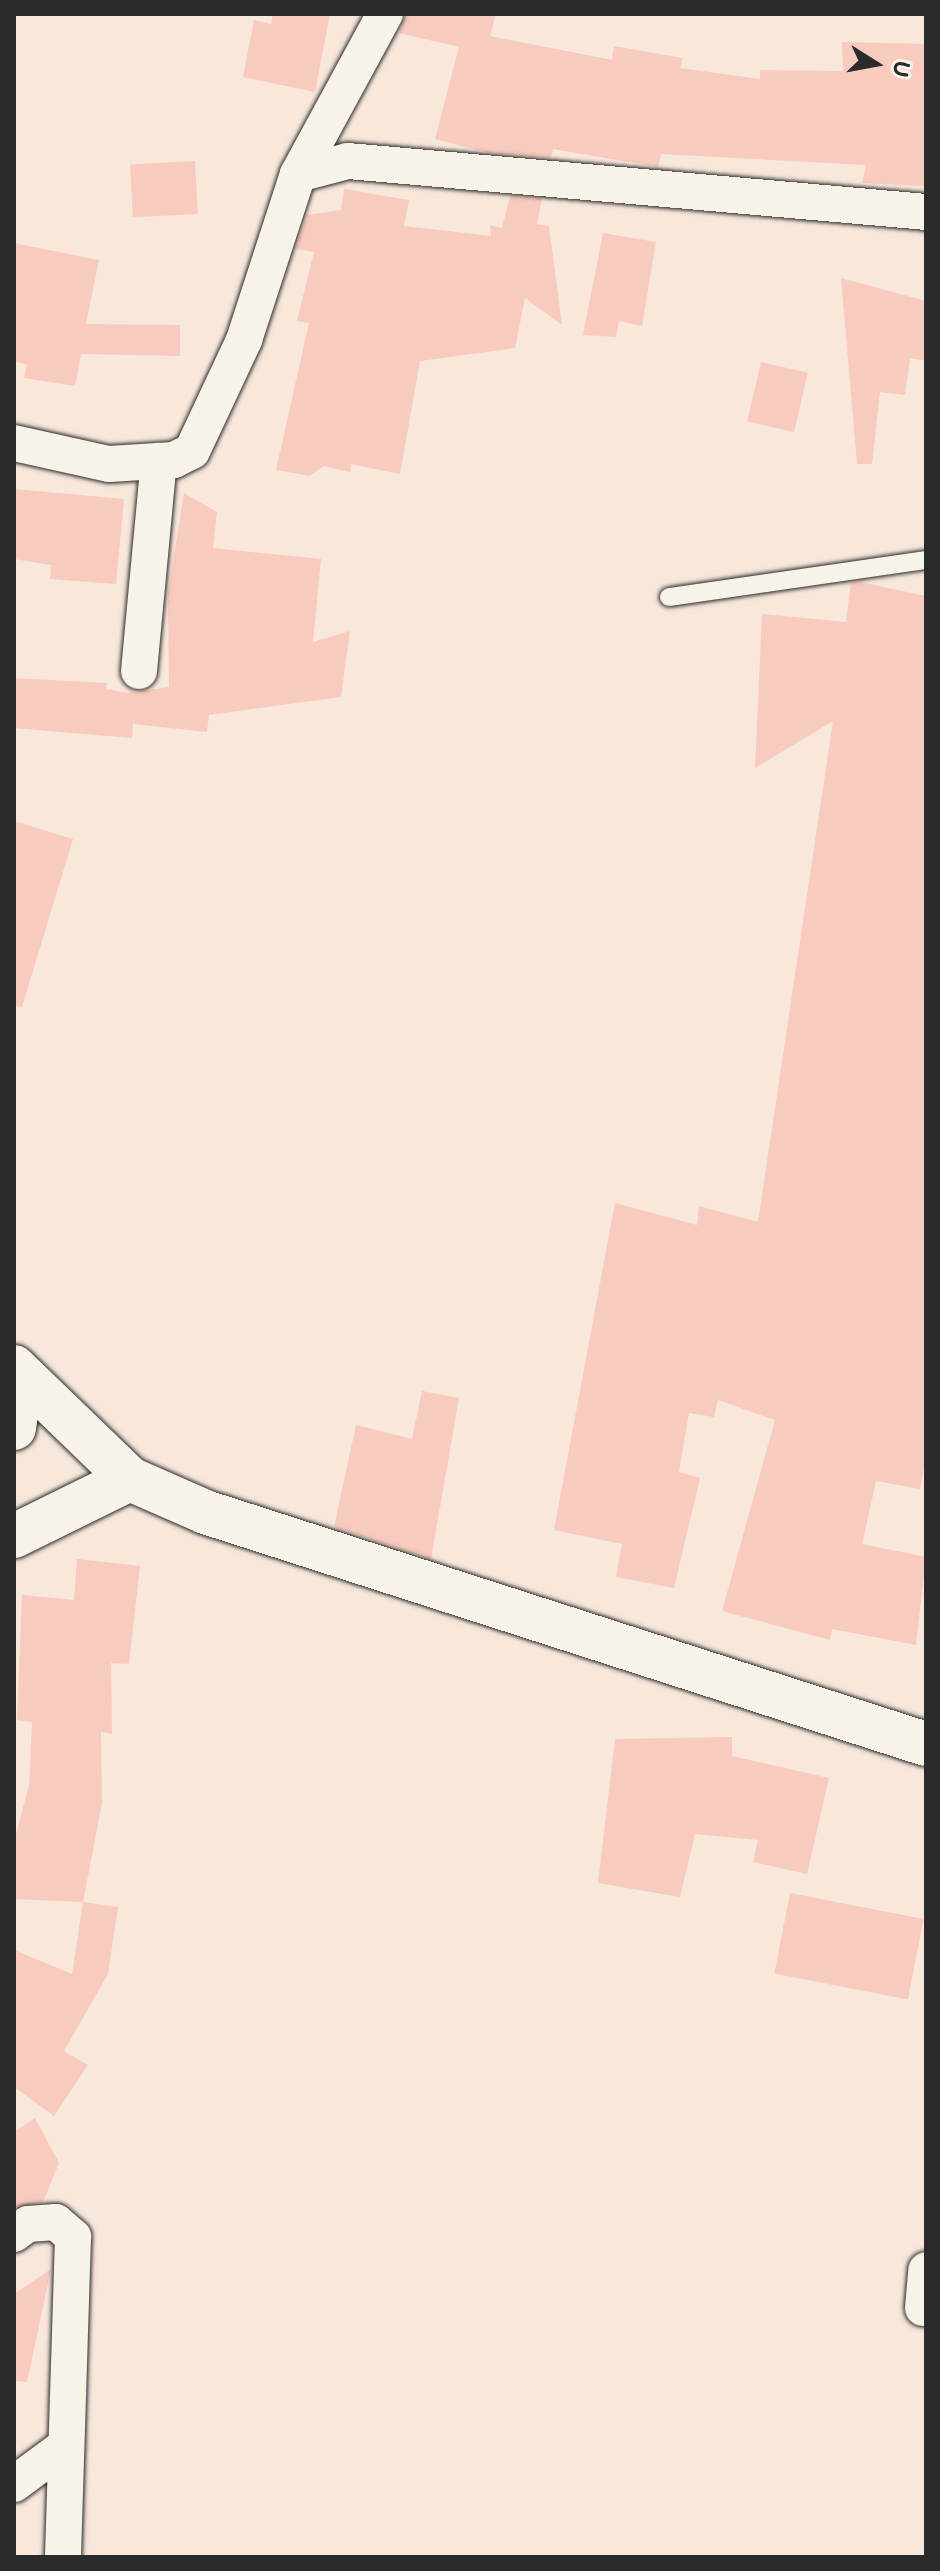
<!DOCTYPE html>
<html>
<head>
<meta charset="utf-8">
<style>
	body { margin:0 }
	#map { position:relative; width:940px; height:2571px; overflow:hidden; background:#f8e7db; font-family:"Balsamiq Sans",sans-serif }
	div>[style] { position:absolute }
	.building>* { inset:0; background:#f9cabe; transform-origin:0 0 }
	.roads { filter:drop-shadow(0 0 2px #2b2b2b) drop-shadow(0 0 2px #2b2b2b) }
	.lane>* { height:18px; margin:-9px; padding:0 9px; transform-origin:9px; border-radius:9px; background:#f7f3e8 }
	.street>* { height:36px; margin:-18px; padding:0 18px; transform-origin:18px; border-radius:18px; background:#f7f3e8 }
	.secondary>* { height:44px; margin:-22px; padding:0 22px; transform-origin:22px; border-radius:22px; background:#f7f3e8 }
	span { translate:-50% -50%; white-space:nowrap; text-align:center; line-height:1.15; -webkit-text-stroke:8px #f7f3e8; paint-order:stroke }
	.frame { position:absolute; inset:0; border:16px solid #2b2b2b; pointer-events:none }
	.north { position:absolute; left:836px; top:24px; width:80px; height:80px; -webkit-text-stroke:6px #f7f3e8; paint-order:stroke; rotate:101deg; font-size:22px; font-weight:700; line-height:32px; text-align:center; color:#2b2b2b }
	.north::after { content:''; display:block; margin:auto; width:28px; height:36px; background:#2b2b2b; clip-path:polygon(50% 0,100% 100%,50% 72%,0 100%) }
</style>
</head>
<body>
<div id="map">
	<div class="building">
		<div style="clip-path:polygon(273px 14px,330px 14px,315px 92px,243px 77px,254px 20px,271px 24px)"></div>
		<div style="clip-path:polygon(406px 14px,496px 14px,490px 36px,612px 60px,614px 46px,683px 58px,680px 68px,760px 79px,760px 70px,843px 71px,842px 42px,926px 44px,926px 186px,862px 183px,866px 165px,661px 154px,658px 167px,553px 149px,551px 158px,486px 152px,435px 139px,459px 47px,399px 33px)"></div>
		<div style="left:195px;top:161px;width:53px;height:65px;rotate:87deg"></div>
		<div style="clip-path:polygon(344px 189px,409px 200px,404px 226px,491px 236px,490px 225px,502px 228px,510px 196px,542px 199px,537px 224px,549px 226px,562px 325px,525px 298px,515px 348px,420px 361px,400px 474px,351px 464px,350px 472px,324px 466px,310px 476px,276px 470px,309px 323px,297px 321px,314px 252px,296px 249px,307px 215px,341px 210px)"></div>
		<div style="clip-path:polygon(603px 233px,656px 242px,642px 326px,619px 321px,616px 337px,583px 335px)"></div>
		<div style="clip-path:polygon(14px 243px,99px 260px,86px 324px,180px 325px,180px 356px,81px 354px,75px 386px,24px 378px,27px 365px,14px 361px)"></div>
		<div style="clip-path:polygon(841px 278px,926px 301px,926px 361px,910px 358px,905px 395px,880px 392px,872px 464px,857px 464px)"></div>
		<div style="left:761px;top:362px;width:48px;height:61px;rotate:13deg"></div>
		<div style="clip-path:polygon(14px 489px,124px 499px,116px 584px,50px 579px,51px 565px,14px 559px)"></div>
		<div style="clip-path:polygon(184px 493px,217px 512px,213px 548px,321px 559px,313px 642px,350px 631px,341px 697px,209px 715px,207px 732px,133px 724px,132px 738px,14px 728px,14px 678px,107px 683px,106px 689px,128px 693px,169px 687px,168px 593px)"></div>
		<div style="clip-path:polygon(860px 582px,926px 596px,926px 1457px,920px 1489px,876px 1481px,862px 1544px,926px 1557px,916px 1645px,832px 1629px,830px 1640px,722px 1611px,775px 1420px,718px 1400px,714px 1417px,689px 1413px,679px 1472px,700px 1478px,674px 1588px,616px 1577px,622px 1544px,554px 1530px,615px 1203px,697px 1225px,699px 1206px,758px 1222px,833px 721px,755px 768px,762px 614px,846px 622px,851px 583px)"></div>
		<div style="clip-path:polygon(14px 821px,73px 839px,22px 1007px,14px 1006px)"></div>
		<div style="clip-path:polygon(422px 1391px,459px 1398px,431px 1559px,334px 1527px,356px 1425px,412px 1439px)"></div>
		<div style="clip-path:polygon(77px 1559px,140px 1566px,129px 1664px,111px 1663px,112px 1734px,101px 1732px,102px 1803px,83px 1902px,14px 1899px,14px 1841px,29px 1786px,32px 1722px,17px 1720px,22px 1595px,74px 1600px)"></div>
		<div style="clip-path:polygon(732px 1737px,732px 1756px,829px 1778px,807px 1874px,753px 1862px,758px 1840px,695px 1834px,680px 1897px,598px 1883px,615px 1739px)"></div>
		<div style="left:790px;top:1893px;width:136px;height:82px;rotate:11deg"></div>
		<div style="clip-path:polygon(83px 1902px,118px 1907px,108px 1974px,64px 2051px,88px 2065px,54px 2116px,14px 2087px,14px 1950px,72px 1974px)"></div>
		<div style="clip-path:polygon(35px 2118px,59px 2163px,43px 2202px,14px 2208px,14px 2132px)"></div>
		<div style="clip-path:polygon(51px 2269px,27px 2382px,14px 2381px,14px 2294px)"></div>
	</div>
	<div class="roads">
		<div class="lane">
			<div style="left:669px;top:597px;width:260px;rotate:-8.2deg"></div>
		</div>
		<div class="street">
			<div style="left:298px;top:174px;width:182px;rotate:-61.5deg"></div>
			<div style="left:14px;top:443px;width:97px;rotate:12.5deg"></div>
			<div style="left:109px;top:464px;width:65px;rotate:-3.5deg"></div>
			<div style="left:174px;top:460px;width:20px;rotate:-27deg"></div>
			<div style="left:192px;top:451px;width:123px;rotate:-64.9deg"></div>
			<div style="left:244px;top:340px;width:175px;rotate:-72deg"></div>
			<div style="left:298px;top:174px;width:52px;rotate:-14.6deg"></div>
			<div style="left:348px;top:161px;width:580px;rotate:5.04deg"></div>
			<div style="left:139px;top:671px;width:211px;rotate:-84.6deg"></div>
			<div style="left:14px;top:2234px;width:17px;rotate:-36deg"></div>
			<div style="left:28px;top:2224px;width:28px;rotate:-4deg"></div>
			<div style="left:56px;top:2222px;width:23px;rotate:41deg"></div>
			<div style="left:73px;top:2237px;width:320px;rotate:91.8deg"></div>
			<div style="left:923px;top:2308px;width:38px;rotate:-85deg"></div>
			<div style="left:14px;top:2484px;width:62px;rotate:-36.5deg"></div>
		</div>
		<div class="secondary">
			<div style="left:14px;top:1367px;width:161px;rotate:44deg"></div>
			<div style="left:130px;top:1479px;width:82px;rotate:23.7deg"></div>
			<div style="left:205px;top:1512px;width:757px;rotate:17.84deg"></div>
			<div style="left:14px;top:1428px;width:50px;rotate:-82deg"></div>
			<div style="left:14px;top:1536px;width:129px;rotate:-26.2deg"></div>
		</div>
	</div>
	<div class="frame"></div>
	<div class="north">U</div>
</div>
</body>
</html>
